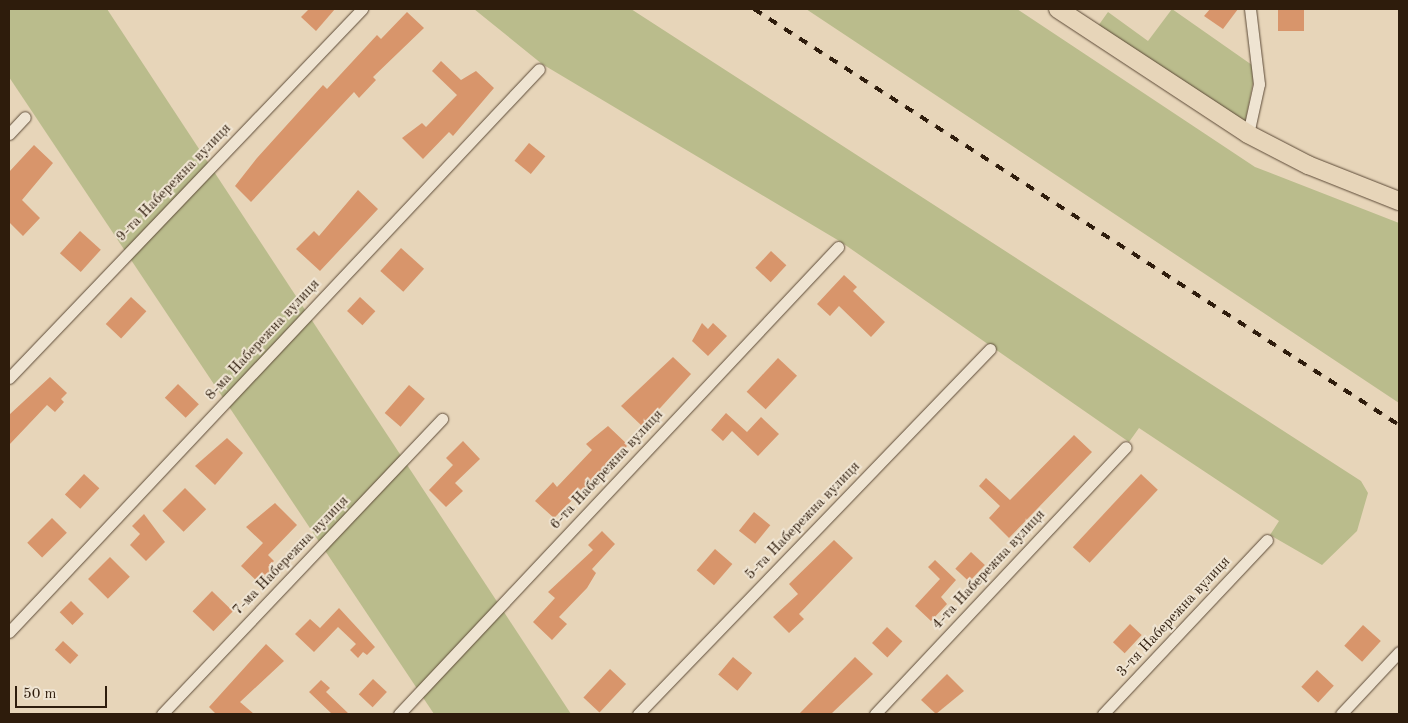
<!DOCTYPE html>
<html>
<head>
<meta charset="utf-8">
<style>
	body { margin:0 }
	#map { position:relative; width:1408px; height:723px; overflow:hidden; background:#e7d5b9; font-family:"Old Standard TT",serif }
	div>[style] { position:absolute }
	.green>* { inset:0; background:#babc8c }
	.building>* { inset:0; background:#d8956b; transform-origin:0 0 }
	.roads { filter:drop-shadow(0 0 1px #5c4a37) drop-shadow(0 0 1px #5c4a37) }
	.minor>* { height:11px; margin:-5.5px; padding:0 5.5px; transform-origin:5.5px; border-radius:5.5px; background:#efe4d2 }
	.primary>* { height:18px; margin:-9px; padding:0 9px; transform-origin:9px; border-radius:9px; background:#e7d5b9 }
	.rail>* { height:4px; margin-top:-2px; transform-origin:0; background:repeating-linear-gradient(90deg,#2e1c0c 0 9px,transparent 0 18px) }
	span { translate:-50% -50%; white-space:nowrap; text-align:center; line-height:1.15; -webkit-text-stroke:4px #efe4d2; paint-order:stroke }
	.street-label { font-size:15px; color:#2e1c0c }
	.frame { position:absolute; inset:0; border:10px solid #2e1c0c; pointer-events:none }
	.scale { position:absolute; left:15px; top:686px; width:92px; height:22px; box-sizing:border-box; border:2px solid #2e1c0c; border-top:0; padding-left:6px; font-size:15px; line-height:18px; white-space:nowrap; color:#2e1c0c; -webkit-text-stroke:4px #efe4d2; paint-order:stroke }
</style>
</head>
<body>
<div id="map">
	<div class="green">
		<div style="clip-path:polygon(9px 9px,107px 9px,571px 714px,434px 714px,9px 77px)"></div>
		<div style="clip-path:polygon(474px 9px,631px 9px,1361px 481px,1368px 493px,1357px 531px,1322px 565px,1270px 535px,1279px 521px,1139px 428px,1129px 442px,841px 242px,542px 64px)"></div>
		<div style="clip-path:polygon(806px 9px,1017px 9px,1255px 167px,1399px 223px,1399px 403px)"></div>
		<div style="clip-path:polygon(1172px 9px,1252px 65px,1253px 83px,1245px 123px,1098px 26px,1108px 12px,1148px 41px)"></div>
	</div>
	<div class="building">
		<div style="clip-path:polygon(309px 9px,335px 9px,316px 31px,301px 17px)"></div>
		<div style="clip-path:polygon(1210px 9px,1238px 9px,1223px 29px,1204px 16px)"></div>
		<div style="left:1278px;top:9px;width:26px;height:22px"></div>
		<div style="clip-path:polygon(407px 12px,424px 28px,373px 77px,376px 80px,359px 98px,354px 92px,251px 202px,235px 186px,257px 158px,323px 85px,327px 89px,377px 35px,381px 39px)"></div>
		<div style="clip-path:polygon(441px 61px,461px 80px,476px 71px,494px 88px,453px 136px,449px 132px,423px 159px,402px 138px,422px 123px,426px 127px,457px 95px,432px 71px)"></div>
		<div style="left:529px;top:143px;width:21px;height:23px;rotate:39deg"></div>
		<div style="clip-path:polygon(34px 145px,53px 163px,22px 200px,40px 218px,23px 236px,9px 222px,9px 172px)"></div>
		<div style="clip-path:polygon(358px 190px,378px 209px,320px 271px,296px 249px,314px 231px,319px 236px)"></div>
		<div style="left:80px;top:231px;width:28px;height:30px;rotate:42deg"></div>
		<div style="left:401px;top:248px;width:31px;height:31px;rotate:42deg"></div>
		<div style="left:771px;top:251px;width:21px;height:23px;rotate:43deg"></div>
		<div style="clip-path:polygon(844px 275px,857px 287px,853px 291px,885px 322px,871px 337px,839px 306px,830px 316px,817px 304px)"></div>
		<div style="left:131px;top:297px;width:21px;height:37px;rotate:43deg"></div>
		<div style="left:360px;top:297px;width:21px;height:19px;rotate:43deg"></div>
		<div style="clip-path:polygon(702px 323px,708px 329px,713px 323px,727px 336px,708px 356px,692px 341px)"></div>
		<div style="clip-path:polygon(673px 357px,691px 374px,643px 427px,621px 406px)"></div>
		<div style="left:778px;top:358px;width:26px;height:46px;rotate:43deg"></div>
		<div style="clip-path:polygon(50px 377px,67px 393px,61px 399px,64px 402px,55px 412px,47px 405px,9px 445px,9px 415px)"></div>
		<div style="left:178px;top:384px;width:29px;height:19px;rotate:44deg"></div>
		<div style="left:409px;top:385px;width:21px;height:37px;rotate:41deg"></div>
		<div style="clip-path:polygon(726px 413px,747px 432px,761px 417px,779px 434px,758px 456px,732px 431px,723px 441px,711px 430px)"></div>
		<div style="clip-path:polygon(608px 426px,628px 445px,554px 518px,535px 501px,553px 482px,557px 487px,592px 450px,586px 444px)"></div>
		<div style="clip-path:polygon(1074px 435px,1092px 452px,1009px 538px,989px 518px,1000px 506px,979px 486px,986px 478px,1010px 500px)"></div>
		<div style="clip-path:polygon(227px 438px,243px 453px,215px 485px,195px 466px)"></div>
		<div style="clip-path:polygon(463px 441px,480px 459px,455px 483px,463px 491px,446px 507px,429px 490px,453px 465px,446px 458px)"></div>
		<div style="left:84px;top:474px;width:21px;height:28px;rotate:43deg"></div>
		<div style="left:1141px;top:474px;width:23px;height:100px;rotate:43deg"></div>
		<div style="left:185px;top:488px;width:30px;height:32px;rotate:45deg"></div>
		<div style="clip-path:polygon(275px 503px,297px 525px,268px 555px,274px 561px,268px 567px,271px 570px,259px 583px,241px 566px,263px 543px,246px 527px)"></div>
		<div style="left:754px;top:512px;width:21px;height:24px;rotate:39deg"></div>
		<div style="clip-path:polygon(144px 514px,165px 542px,146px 561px,130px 545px,140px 534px,132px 526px)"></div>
		<div style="left:52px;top:518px;width:21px;height:35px;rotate:45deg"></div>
		<div style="clip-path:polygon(602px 531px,615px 544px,592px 569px,596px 573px,587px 588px,559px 617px,567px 624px,552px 640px,533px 622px,555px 598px,548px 592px,593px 550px,588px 545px)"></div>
		<div style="clip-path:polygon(834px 540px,853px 558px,799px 614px,804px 619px,789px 633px,773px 617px,798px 594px,789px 584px)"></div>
		<div style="left:715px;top:549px;width:23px;height:28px;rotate:41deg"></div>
		<div style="left:971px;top:552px;width:19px;height:23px;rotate:43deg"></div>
		<div style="left:110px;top:557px;width:28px;height:31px;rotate:45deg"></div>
		<div style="clip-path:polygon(935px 560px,956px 580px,941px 597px,947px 604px,931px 621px,915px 606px,940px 579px,928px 567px)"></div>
		<div style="left:212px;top:591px;width:29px;height:28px;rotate:44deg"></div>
		<div style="left:71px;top:601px;width:18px;height:16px;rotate:45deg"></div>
		<div style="clip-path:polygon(339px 608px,375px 647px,367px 655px,363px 652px,358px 658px,350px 650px,356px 644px,338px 627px,314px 652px,295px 634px,310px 619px,320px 628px)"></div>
		<div style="left:1130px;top:624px;width:16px;height:25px;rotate:43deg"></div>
		<div style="left:1363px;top:625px;width:24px;height:28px;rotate:42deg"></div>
		<div style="left:887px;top:627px;width:21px;height:22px;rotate:43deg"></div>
		<div style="left:63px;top:641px;width:21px;height:12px;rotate:43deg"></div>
		<div style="clip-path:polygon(266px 644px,284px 661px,240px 702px,254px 714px,216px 714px,209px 707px)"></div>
		<div style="left:733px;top:657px;width:25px;height:23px;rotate:40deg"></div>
		<div style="clip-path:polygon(855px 657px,873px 674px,831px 714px,799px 714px)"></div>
		<div style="left:610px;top:669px;width:22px;height:39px;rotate:43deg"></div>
		<div style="left:1317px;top:670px;width:23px;height:23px;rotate:43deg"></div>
		<div style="clip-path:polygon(947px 674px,964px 691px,936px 714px,921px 700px)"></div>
		<div style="left:373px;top:679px;width:19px;height:21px;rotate:43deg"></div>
		<div style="clip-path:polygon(321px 680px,330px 688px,326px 692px,349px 714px,332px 714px,309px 692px)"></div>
	</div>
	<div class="roads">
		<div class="minor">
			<div style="left:9px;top:134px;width:23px;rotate:-47deg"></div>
			<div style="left:1248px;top:134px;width:51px;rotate:-77.6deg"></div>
			<div style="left:1259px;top:84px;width:76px;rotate:-96.8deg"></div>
			<div style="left:9px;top:378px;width:511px;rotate:-46.27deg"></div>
			<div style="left:9px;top:632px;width:773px;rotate:-46.73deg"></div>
			<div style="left:162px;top:714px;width:407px;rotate:-46.5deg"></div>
			<div style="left:399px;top:714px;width:641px;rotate:-46.77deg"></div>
			<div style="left:638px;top:714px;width:507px;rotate:-46.04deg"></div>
			<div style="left:875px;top:714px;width:366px;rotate:-46.8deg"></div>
			<div style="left:1103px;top:714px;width:239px;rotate:-46.7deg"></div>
			<div style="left:1341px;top:714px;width:85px;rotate:-46.9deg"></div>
		</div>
		<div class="primary">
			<div style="left:1058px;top:9px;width:227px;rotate:33.3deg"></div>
			<div style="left:1248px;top:134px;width:68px;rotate:27.3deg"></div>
			<div style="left:1308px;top:165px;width:98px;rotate:21.6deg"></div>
		</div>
	</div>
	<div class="rail">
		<div style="left:754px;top:9px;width:768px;rotate:32.82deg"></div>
	</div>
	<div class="street-label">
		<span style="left:174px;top:183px;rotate:-46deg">9-та Набережна вулиця</span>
		<span style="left:263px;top:340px;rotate:-47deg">8-ма Набережна вулиця</span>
		<span style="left:607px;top:470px;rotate:-47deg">6-та Набережна вулиця</span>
		<span style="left:803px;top:521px;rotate:-46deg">5-та Набережна вулиця</span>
		<span style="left:291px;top:556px;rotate:-46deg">7-ма Набережна вулиця</span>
		<span style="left:989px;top:570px;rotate:-47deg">4-та Набережна вулиця</span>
		<span style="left:1174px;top:617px;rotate:-47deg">3-тя Набережна вулиця</span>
	</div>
	<div class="frame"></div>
	<div class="scale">50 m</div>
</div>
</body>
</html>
